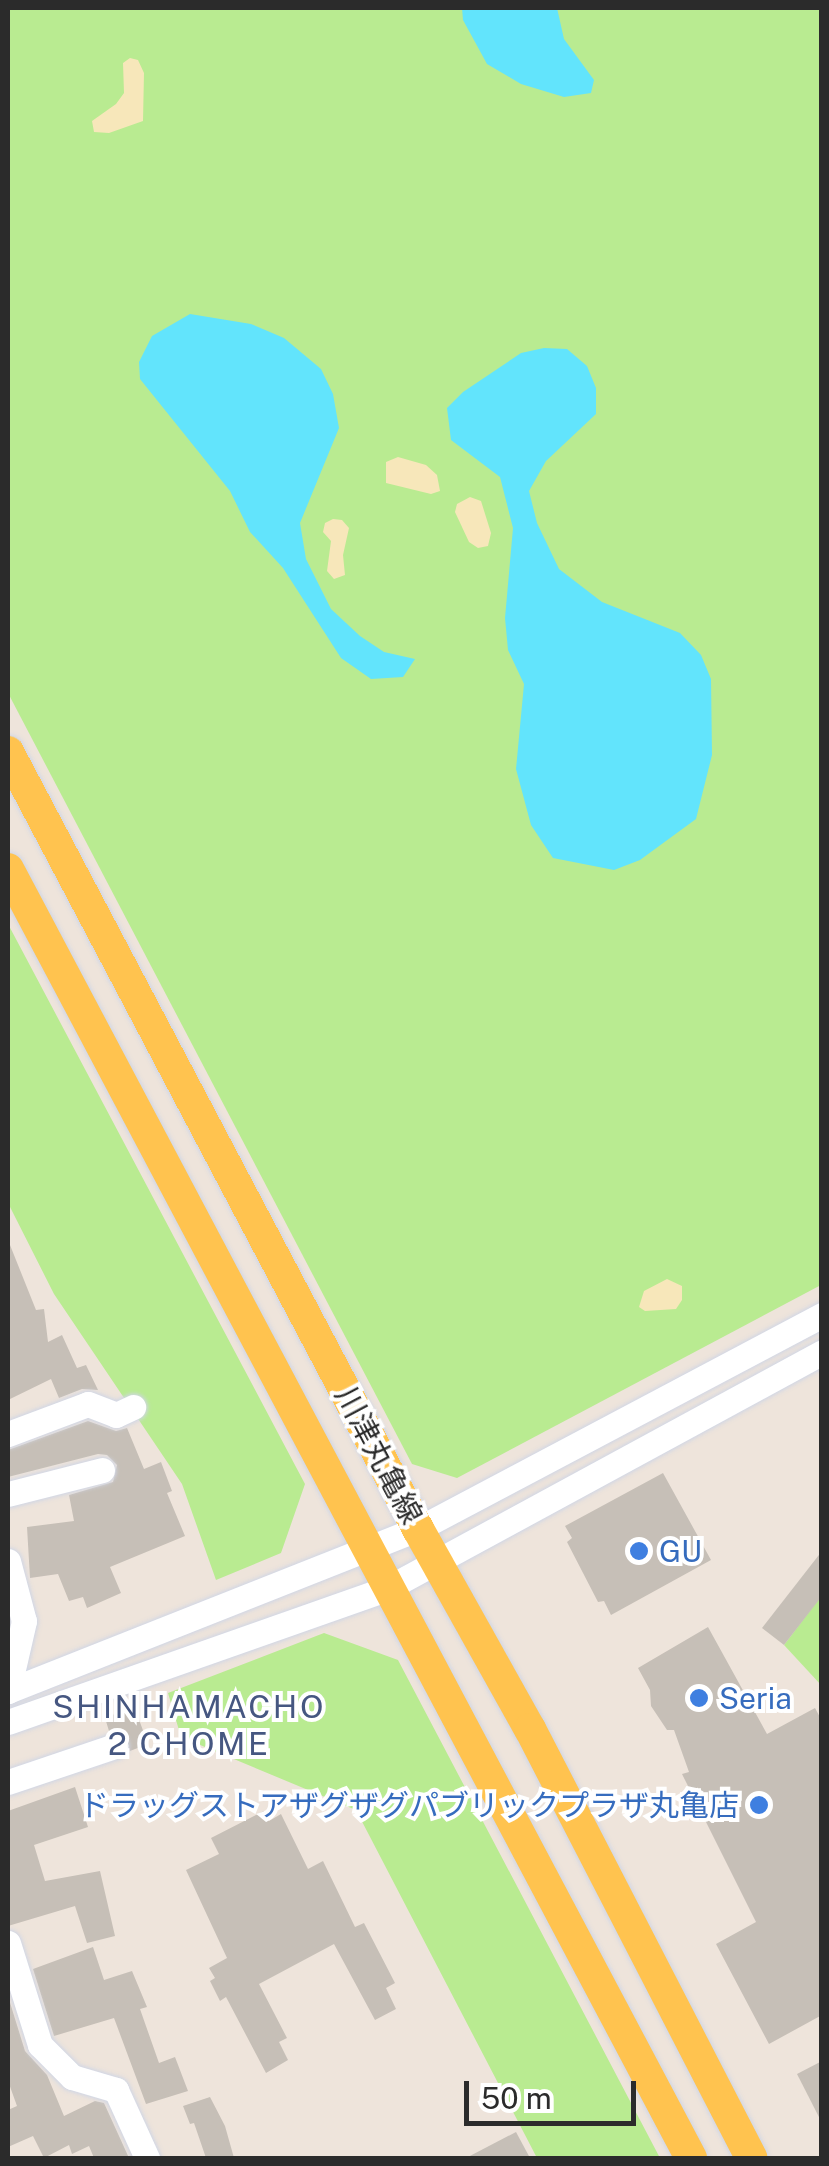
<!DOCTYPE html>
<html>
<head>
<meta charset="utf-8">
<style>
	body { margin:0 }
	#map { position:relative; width:829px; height:2166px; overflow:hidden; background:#eee4db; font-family:"Public Sans","Noto Sans JP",sans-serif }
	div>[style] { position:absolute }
	.green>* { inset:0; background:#b9eb91 }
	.sand>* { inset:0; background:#f7e7ba }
	.water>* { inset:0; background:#62e4fc }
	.building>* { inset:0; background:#c6bfb7 }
	.roads { filter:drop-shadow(0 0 2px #d0d6e5) drop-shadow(0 0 2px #d0d6e5) }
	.minor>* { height:25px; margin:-12.5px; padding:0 12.5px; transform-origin:12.5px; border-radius:12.5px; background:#fff }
	.major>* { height:32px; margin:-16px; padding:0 16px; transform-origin:16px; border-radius:16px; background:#ffc34f }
	.dots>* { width:28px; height:28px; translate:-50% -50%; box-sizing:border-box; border:5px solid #fff; border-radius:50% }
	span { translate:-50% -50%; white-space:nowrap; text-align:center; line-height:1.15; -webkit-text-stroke:8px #fff; paint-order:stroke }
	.street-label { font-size:30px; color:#2b2b2b }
	.shop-label { font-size:30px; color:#366cbe }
	.left { translate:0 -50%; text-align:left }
	.right { translate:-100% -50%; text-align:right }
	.neighbourhood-label { font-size:32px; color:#465781; letter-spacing:2.5px }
	.frame { position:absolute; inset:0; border:10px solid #2b2b2b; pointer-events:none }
	.scale { position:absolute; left:464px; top:2081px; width:172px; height:45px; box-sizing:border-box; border:5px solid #2b2b2b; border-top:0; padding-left:12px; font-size:30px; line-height:35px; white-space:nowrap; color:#2b2b2b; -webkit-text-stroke:8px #fff; paint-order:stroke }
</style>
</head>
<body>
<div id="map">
	<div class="green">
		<div style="clip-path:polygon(8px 8px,821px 8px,821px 1285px,457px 1478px,412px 1464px,8px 693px)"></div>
		<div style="clip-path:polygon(8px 924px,305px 1484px,281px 1553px,216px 1580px,182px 1484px,54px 1294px,8px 1203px)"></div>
		<div style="clip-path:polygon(821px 1596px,821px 1685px,784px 1645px)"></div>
		<div style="clip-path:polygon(324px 1633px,398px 1660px,660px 2158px,537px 2158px,356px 1810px,181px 1737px,168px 1693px)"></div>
	</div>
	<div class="sand">
		<div style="clip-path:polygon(130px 58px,138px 60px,144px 73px,143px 121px,109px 133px,94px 132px,92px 121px,116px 104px,124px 93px,123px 63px)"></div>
		<div style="clip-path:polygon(398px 457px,426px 465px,437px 475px,440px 491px,431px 494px,386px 483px,386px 462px)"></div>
		<div style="clip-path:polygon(470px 497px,481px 501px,491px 533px,488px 546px,478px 548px,469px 542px,455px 512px,457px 504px)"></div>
		<div style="clip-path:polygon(333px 519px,342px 520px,349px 528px,343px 555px,345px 575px,334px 579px,327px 571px,331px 541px,323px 532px,325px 523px)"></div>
		<div style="clip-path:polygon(667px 1279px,682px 1286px,682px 1300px,676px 1309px,645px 1311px,639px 1307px,644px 1291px)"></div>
	</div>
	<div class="water">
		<div style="clip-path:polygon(462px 8px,557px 8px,564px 39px,594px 80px,591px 93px,564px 97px,521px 84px,487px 64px,463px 20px)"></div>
		<div style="clip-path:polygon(190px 314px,251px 324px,284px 338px,321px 369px,333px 394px,339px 428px,300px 523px,306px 559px,331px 609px,360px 636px,384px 652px,415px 659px,403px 677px,371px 679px,341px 658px,283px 568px,250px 532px,230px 491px,140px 379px,139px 362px,152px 336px)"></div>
		<div style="clip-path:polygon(544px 348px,567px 349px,587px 366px,596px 388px,596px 414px,546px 461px,529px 491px,537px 523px,559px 569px,602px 602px,680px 633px,701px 655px,711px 679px,712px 755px,696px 819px,640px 860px,614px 870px,553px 858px,531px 825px,516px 769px,524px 684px,508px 650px,505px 618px,513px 528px,500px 477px,451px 440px,447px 408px,463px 392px,521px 353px)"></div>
	</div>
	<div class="building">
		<div style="clip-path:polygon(8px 1240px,36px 1310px,44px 1309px,48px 1342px,62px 1335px,77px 1368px,86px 1365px,98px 1390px,82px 1389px,59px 1398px,51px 1379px,8px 1400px)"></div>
		<div style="clip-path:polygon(88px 1421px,116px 1431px,127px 1428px,144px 1469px,161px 1462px,172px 1491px,167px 1493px,185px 1536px,110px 1567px,121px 1593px,87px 1608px,83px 1597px,69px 1601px,58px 1574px,30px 1578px,27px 1527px,74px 1521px,69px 1495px,113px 1482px,117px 1465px,107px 1455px,98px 1454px,8px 1477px,8px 1450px)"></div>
		<div style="clip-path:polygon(663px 1473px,711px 1560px,611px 1615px,604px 1601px,598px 1602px,567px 1542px,572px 1538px,565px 1526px)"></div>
		<div style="clip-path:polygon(822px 1551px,822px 1596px,784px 1645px,762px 1628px)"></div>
		<div style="clip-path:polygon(708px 1627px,767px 1734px,815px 1708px,822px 1721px,822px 2015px,769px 2044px,716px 1944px,756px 1922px,682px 1774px,689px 1772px,674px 1730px,667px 1730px,651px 1706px,650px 1690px,638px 1668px)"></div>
		<div style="clip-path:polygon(134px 1706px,148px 1744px,130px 1751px,126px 1735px,109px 1731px,105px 1718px)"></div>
		<div style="clip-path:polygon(75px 1787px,88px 1827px,34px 1845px,45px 1881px,100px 1871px,115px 1936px,87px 1943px,75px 1906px,8px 1926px,8px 1811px)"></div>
		<div style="clip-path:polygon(264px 1811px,269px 1821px,281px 1814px,308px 1869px,323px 1861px,355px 1927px,364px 1923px,395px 1983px,386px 1988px,396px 2009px,375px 2020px,334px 1944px,259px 1984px,287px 2038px,279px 2042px,288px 2060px,266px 2073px,226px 1997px,220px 2001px,210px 1981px,215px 1978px,209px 1968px,227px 1958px,186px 1870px,219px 1854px,211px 1838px)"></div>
		<div style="clip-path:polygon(93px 1947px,104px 1980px,132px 1971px,147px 2007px,140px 2009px,159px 2063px,175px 2057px,188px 2091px,146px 2104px,114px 2018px,54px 2036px,33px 1969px)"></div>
		<div style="clip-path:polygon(8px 1996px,25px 2051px,47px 2075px,64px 2116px,95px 2101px,104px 2103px,129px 2158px,94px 2158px,89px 2146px,72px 2154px,69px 2145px,44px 2158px,33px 2136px,8px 2147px,8px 2110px,17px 2106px,8px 2081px)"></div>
		<div style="clip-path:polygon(822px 2061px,822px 2123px,797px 2074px)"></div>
		<div style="clip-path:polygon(210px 2097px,225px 2126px,234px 2158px,206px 2158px,194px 2123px,190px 2124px,183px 2106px)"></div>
		<div style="clip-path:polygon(516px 2132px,530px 2158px,466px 2158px)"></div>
	</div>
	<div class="roads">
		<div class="minor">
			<div style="left:8px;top:1434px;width:85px;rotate:-20.6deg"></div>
			<div style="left:88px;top:1404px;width:30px;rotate:21deg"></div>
			<div style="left:116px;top:1415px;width:19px;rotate:-25deg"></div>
			<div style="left:8px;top:1494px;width:97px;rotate:-14.3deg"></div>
			<div style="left:8px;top:1561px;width:62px;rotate:75.1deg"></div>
			<div style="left:24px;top:1621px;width:72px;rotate:102.9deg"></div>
			<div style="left:8px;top:1691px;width:441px;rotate:-21.6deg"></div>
			<div style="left:418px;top:1529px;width:457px;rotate:-27.9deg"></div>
			<div style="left:8px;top:1722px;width:403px;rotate:-19.4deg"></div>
			<div style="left:388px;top:1588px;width:494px;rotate:-28.5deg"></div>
			<div style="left:8px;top:1782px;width:113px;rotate:-18.6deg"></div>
			<div style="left:8px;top:1943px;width:107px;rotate:72.6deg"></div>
			<div style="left:40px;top:2045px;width:45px;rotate:45deg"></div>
			<div style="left:72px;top:2077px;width:46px;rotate:16.5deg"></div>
			<div style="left:116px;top:2090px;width:75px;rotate:65.5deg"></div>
		</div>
		<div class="major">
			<div style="left:8px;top:752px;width:879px;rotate:62.18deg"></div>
			<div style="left:418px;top:1529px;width:229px;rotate:60.8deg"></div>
			<div style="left:530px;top:1729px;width:483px;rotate:62.7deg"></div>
			<div style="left:8px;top:869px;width:1459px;rotate:62.08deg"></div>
		</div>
	</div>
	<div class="dots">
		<div style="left:639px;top:1551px;background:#3f7fe0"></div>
		<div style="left:699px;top:1698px;background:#3f7fe0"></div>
		<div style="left:759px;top:1805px;background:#3f7fe0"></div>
	</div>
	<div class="street-label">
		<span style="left:379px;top:1455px;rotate:62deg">川津丸亀線</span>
	</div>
	<div class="shop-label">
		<span class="left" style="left:659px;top:1551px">GU</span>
		<span class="left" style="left:719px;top:1698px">Seria</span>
		<span class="right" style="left:739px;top:1805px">ドラッグストアザグザグパブリックプラザ丸亀店</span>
	</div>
	<div class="neighbourhood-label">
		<span style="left:189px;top:1726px">SHINHAMACHO<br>2 CHOME</span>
	</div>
	<div class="frame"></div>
	<div class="scale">50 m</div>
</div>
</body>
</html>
